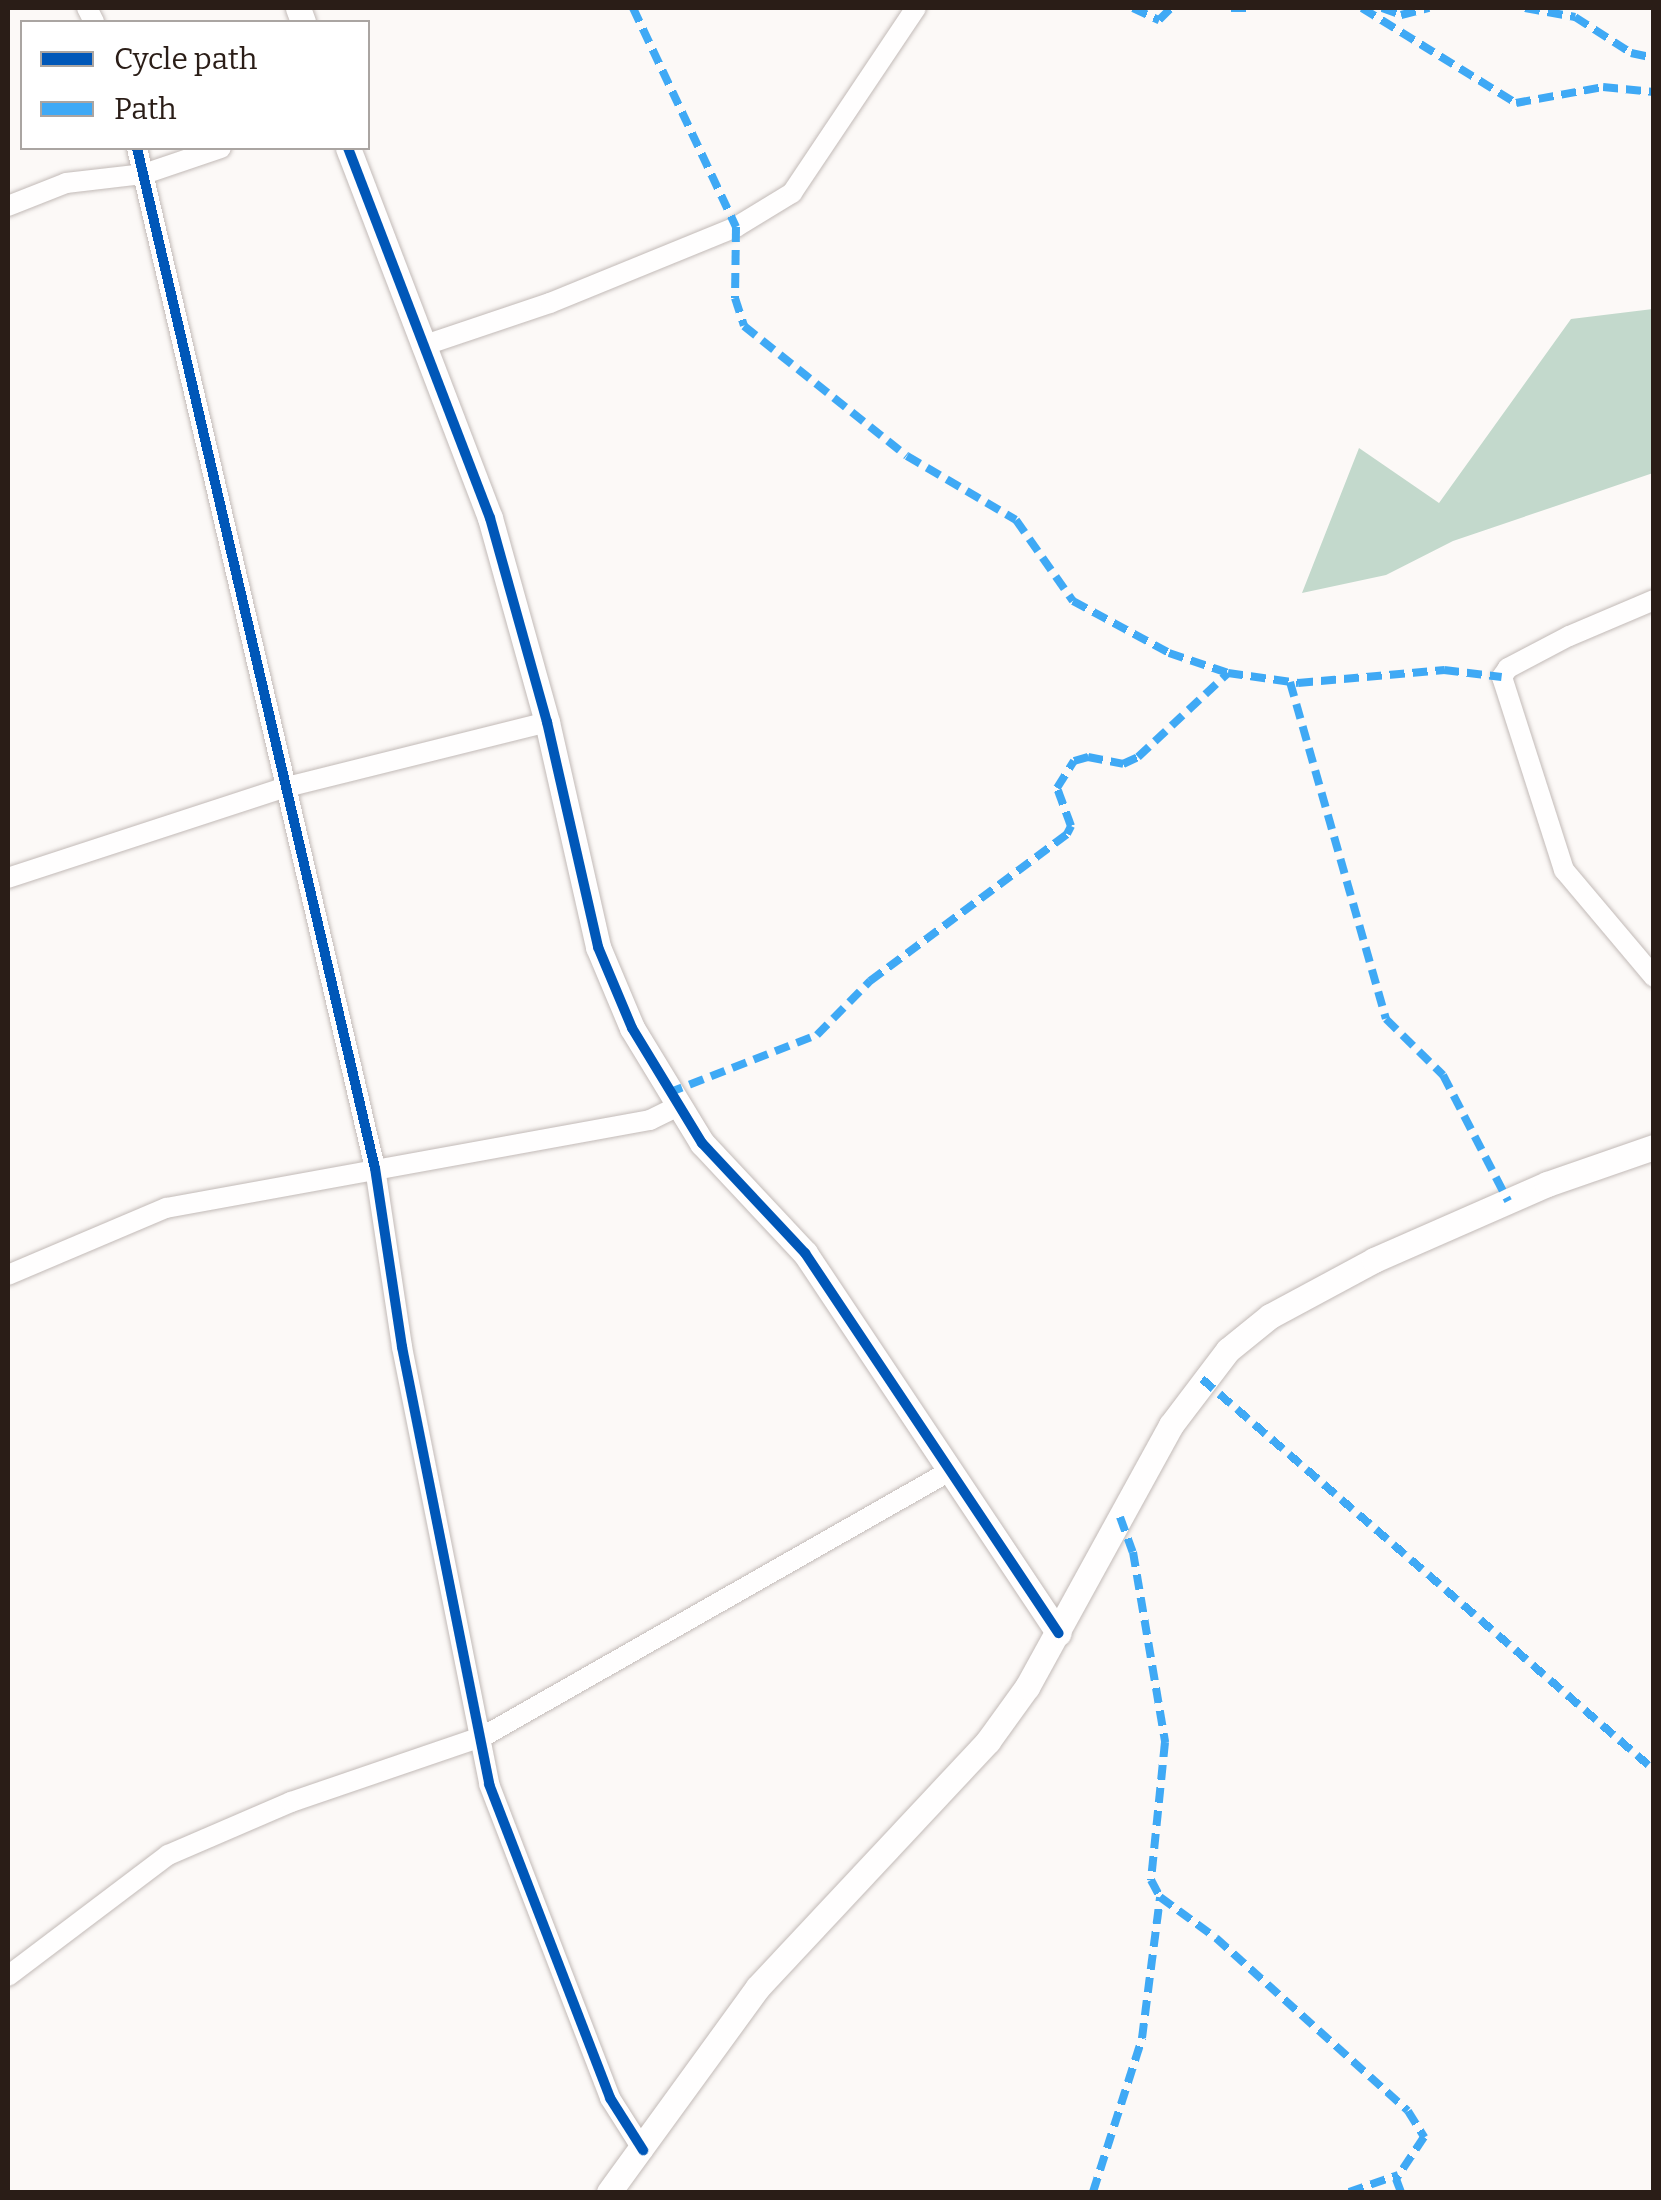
<!DOCTYPE html>
<html>
<head>
<meta charset="utf-8">
<style>
	body { margin:0 }
	#map { position:relative; width:1661px; height:2200px; overflow:hidden; background:#fcf9f7; font-family:Bitter,serif }
	div>[style] { position:absolute }
	.forest>* { inset:0; background:#c3d9cc }
	.roads { filter:drop-shadow(0 0 2px #c2bab7) drop-shadow(0 0 2px #c2bab7) }
	.minor>* { height:20px; margin:-10px; padding:0 10px; transform-origin:10px; border-radius:10px; background:#fffefe }
	.tertiary>* { height:25px; margin:-12.5px; padding:0 12.5px; transform-origin:12.5px; border-radius:12.5px; background:#fffefe }
	.quiet>* { height:8px; margin-top:-4px; transform-origin:0; background:repeating-linear-gradient(90deg,#3fa9f5 0 15px,transparent 0 23px) }
	.cycleway>* { height:10px; margin:-5px; padding:0 5px; transform-origin:5px; border-radius:5px; background:#0057b8 }
	span { translate:-50% -50%; white-space:nowrap; text-align:center; line-height:1.15; -webkit-text-stroke:10px #fff; paint-order:stroke }
	.frame { position:absolute; inset:0; border:10px solid #2a1d17; pointer-events:none }
	.legend { position:absolute; left:20px; top:20px; width:350px; height:130px; box-sizing:border-box; background:#fff; border:2px solid #aaa5a2; margin:0; padding:12px 18px; list-style:none; font-size:30px; color:#2a1d17 }
	.legend li { display:flex; align-items:center; gap:20px; height:50px }
	.legend b { width:50px; border:2px solid #aaa5a2 }
</style>
</head>
<body>
<div id="map">
	<div class="forest">
		<div style="clip-path:polygon(1653px 309px,1653px 473px,1453px 541px,1386px 575px,1302px 593px,1359px 448px,1439px 503px,1571px 319px)"></div>
	</div>
	<div class="roads">
		<div class="minor">
			<div style="left:87px;top:8px;width:16px;rotate:63deg"></div>
			<div style="left:137px;top:148px;width:1047px;rotate:76.87deg"></div>
			<div style="left:375px;top:1168px;width:181px;rotate:81.4deg"></div>
			<div style="left:402px;top:1347px;width:446px;rotate:78.7deg"></div>
			<div style="left:489px;top:1784px;width:337px;rotate:68.9deg"></div>
			<div style="left:610px;top:2098px;width:62px;rotate:57.6deg"></div>
			<div style="left:8px;top:206px;width:62px;rotate:-21.6deg"></div>
			<div style="left:66px;top:183px;width:79px;rotate:-6.6deg"></div>
			<div style="left:144px;top:174px;width:81px;rotate:-18.7deg"></div>
			<div style="left:422px;top:346px;width:135px;rotate:-18.6deg"></div>
			<div style="left:550px;top:303px;width:201px;rotate:-22.2deg"></div>
			<div style="left:736px;top:227px;width:66px;rotate:-31.3deg"></div>
			<div style="left:792px;top:193px;width:223px;rotate:-56.2deg"></div>
			<div style="left:1654px;top:600px;width:92px;rotate:157deg"></div>
			<div style="left:1569px;top:636px;width:69px;rotate:152.3deg"></div>
			<div style="left:1508px;top:668px;width:11px;rotate:124deg"></div>
			<div style="left:1502px;top:677px;width:203px;rotate:72.2deg"></div>
			<div style="left:1564px;top:870px;width:140px;rotate:49.9deg"></div>
			<div style="left:8px;top:878px;width:293px;rotate:-18.1deg"></div>
			<div style="left:287px;top:787px;width:268px;rotate:-14deg"></div>
			<div style="left:8px;top:1275px;width:172px;rotate:-23deg"></div>
			<div style="left:166px;top:1208px;width:492px;rotate:-10.3deg"></div>
			<div style="left:650px;top:1120px;width:30px;rotate:-26deg"></div>
			<div style="left:8px;top:1976px;width:201px;rotate:-37.1deg"></div>
			<div style="left:168px;top:1855px;width:134px;rotate:-23.3deg"></div>
			<div style="left:291px;top:1802px;width:204px;rotate:-18.9deg"></div>
			<div style="left:484px;top:1736px;width:534px;rotate:-29.64deg"></div>
		</div>
		<div class="tertiary">
			<div style="left:298px;top:8px;width:15px;rotate:70deg"></div>
			<div style="left:348px;top:148px;width:396px;rotate:69deg"></div>
			<div style="left:490px;top:518px;width:212px;rotate:74.4deg"></div>
			<div style="left:547px;top:722px;width:231px;rotate:77.2deg"></div>
			<div style="left:598px;top:947px;width:88px;rotate:67.2deg"></div>
			<div style="left:632px;top:1028px;width:135px;rotate:58.7deg"></div>
			<div style="left:702px;top:1143px;width:151px;rotate:46.9deg"></div>
			<div style="left:805px;top:1253px;width:457px;rotate:56.3deg"></div>
			<div style="left:609px;top:2192px;width:253px;rotate:-54deg"></div>
			<div style="left:758px;top:1987px;width:337px;rotate:-46.9deg"></div>
			<div style="left:988px;top:1741px;width:67px;rotate:-54.2deg"></div>
			<div style="left:1027px;top:1687px;width:299px;rotate:-61.2deg"></div>
			<div style="left:1171px;top:1425px;width:94px;rotate:-52.8deg"></div>
			<div style="left:1228px;top:1350px;width:54px;rotate:-39deg"></div>
			<div style="left:1270px;top:1316px;width:118px;rotate:-28.3deg"></div>
			<div style="left:1374px;top:1260px;width:189px;rotate:-23.7deg"></div>
			<div style="left:1547px;top:1184px;width:113px;rotate:-19.1deg"></div>
		</div>
	</div>
	<div class="quiet">
		<div style="left:633px;top:8px;width:242px;rotate:64.8deg"></div>
		<div style="left:736px;top:227px;width:71px;rotate:90.8deg"></div>
		<div style="left:735px;top:298px;width:29px;rotate:72deg"></div>
		<div style="left:744px;top:326px;width:208px;rotate:38.6deg"></div>
		<div style="left:907px;top:456px;width:126px;rotate:30.4deg"></div>
		<div style="left:1016px;top:520px;width:99px;rotate:54.9deg"></div>
		<div style="left:1073px;top:601px;width:109px;rotate:28.4deg"></div>
		<div style="left:1169px;top:653px;width:62px;rotate:18.7deg"></div>
		<div style="left:1228px;top:673px;width:71px;rotate:8.1deg"></div>
		<div style="left:1298px;top:683px;width:147px;rotate:-5.1deg"></div>
		<div style="left:1444px;top:670px;width:58px;rotate:6.9deg"></div>
		<div style="left:1133px;top:8px;width:29px;rotate:25deg"></div>
		<div style="left:1159px;top:20px;width:17px;rotate:-45deg"></div>
		<div style="left:1231px;top:8px;width:19px"></div>
		<div style="left:1362px;top:8px;width:181px;rotate:31.7deg"></div>
		<div style="left:1516px;top:103px;width:88px;rotate:-10.4deg"></div>
		<div style="left:1603px;top:87px;width:51px;rotate:5.6deg"></div>
		<div style="left:1382px;top:8px;width:20px;rotate:20deg"></div>
		<div style="left:1401px;top:15px;width:29px;rotate:-14deg"></div>
		<div style="left:1525px;top:8px;width:51px;rotate:10.2deg"></div>
		<div style="left:1575px;top:17px;width:67px;rotate:32.7deg"></div>
		<div style="left:1631px;top:53px;width:24px;rotate:12deg"></div>
		<div style="left:1290px;top:682px;width:350px;rotate:74.1deg"></div>
		<div style="left:1386px;top:1019px;width:80px;rotate:44.5deg"></div>
		<div style="left:1443px;top:1075px;width:142px;rotate:62.7deg"></div>
		<div style="left:668px;top:1093px;width:160px;rotate:-21.3deg"></div>
		<div style="left:817px;top:1035px;width:76px;rotate:-45.5deg"></div>
		<div style="left:870px;top:981px;width:246px;rotate:-36.7deg"></div>
		<div style="left:1067px;top:834px;width:9px;rotate:-63deg"></div>
		<div style="left:1071px;top:826px;width:40px;rotate:-110.2deg"></div>
		<div style="left:1057px;top:788px;width:32px;rotate:-58deg"></div>
		<div style="left:1074px;top:761px;width:15px;rotate:-16deg"></div>
		<div style="left:1088px;top:757px;width:36px;rotate:11deg"></div>
		<div style="left:1123px;top:764px;width:17px;rotate:-25deg"></div>
		<div style="left:1138px;top:757px;width:123px;rotate:-43deg"></div>
		<div style="left:1202px;top:1379px;width:598px;rotate:40.86deg"></div>
		<div style="left:1120px;top:1517px;width:37px;rotate:70deg"></div>
		<div style="left:1133px;top:1552px;width:193px;rotate:80.4deg"></div>
		<div style="left:1165px;top:1742px;width:139px;rotate:95.8deg"></div>
		<div style="left:1151px;top:1880px;width:19px;rotate:62deg"></div>
		<div style="left:1160px;top:1897px;width:69px;rotate:36.2deg"></div>
		<div style="left:1216px;top:1938px;width:258px;rotate:42deg"></div>
		<div style="left:1408px;top:2111px;width:31px;rotate:58deg"></div>
		<div style="left:1424px;top:2137px;width:50px;rotate:123.7deg"></div>
		<div style="left:1396px;top:2179px;width:14px;rotate:69deg"></div>
		<div style="left:1093px;top:2192px;width:162px;rotate:-72.3deg"></div>
		<div style="left:1142px;top:2038px;width:142px;rotate:-82.7deg"></div>
		<div style="left:1349px;top:2192px;width:52px;rotate:-19.1deg"></div>
	</div>
	<div class="cycleway">
		<div style="left:137px;top:148px;width:1047px;rotate:76.87deg"></div>
		<div style="left:375px;top:1168px;width:181px;rotate:81.4deg"></div>
		<div style="left:402px;top:1347px;width:446px;rotate:78.7deg"></div>
		<div style="left:489px;top:1784px;width:337px;rotate:68.9deg"></div>
		<div style="left:610px;top:2098px;width:62px;rotate:57.6deg"></div>
		<div style="left:348px;top:148px;width:396px;rotate:69deg"></div>
		<div style="left:490px;top:518px;width:212px;rotate:74.4deg"></div>
		<div style="left:547px;top:722px;width:231px;rotate:77.2deg"></div>
		<div style="left:598px;top:947px;width:88px;rotate:67.2deg"></div>
		<div style="left:632px;top:1028px;width:135px;rotate:58.7deg"></div>
		<div style="left:702px;top:1143px;width:151px;rotate:46.9deg"></div>
		<div style="left:805px;top:1253px;width:457px;rotate:56.3deg"></div>
	</div>
	<div class="frame"></div>
	<ul class="legend">
	<li><b style="height:12px;background:#0057b8"></b>Cycle path</li>
	<li><b style="height:12px;background:#3fa9f5"></b>Path</li>
	</ul>
</div>
</body>
</html>
